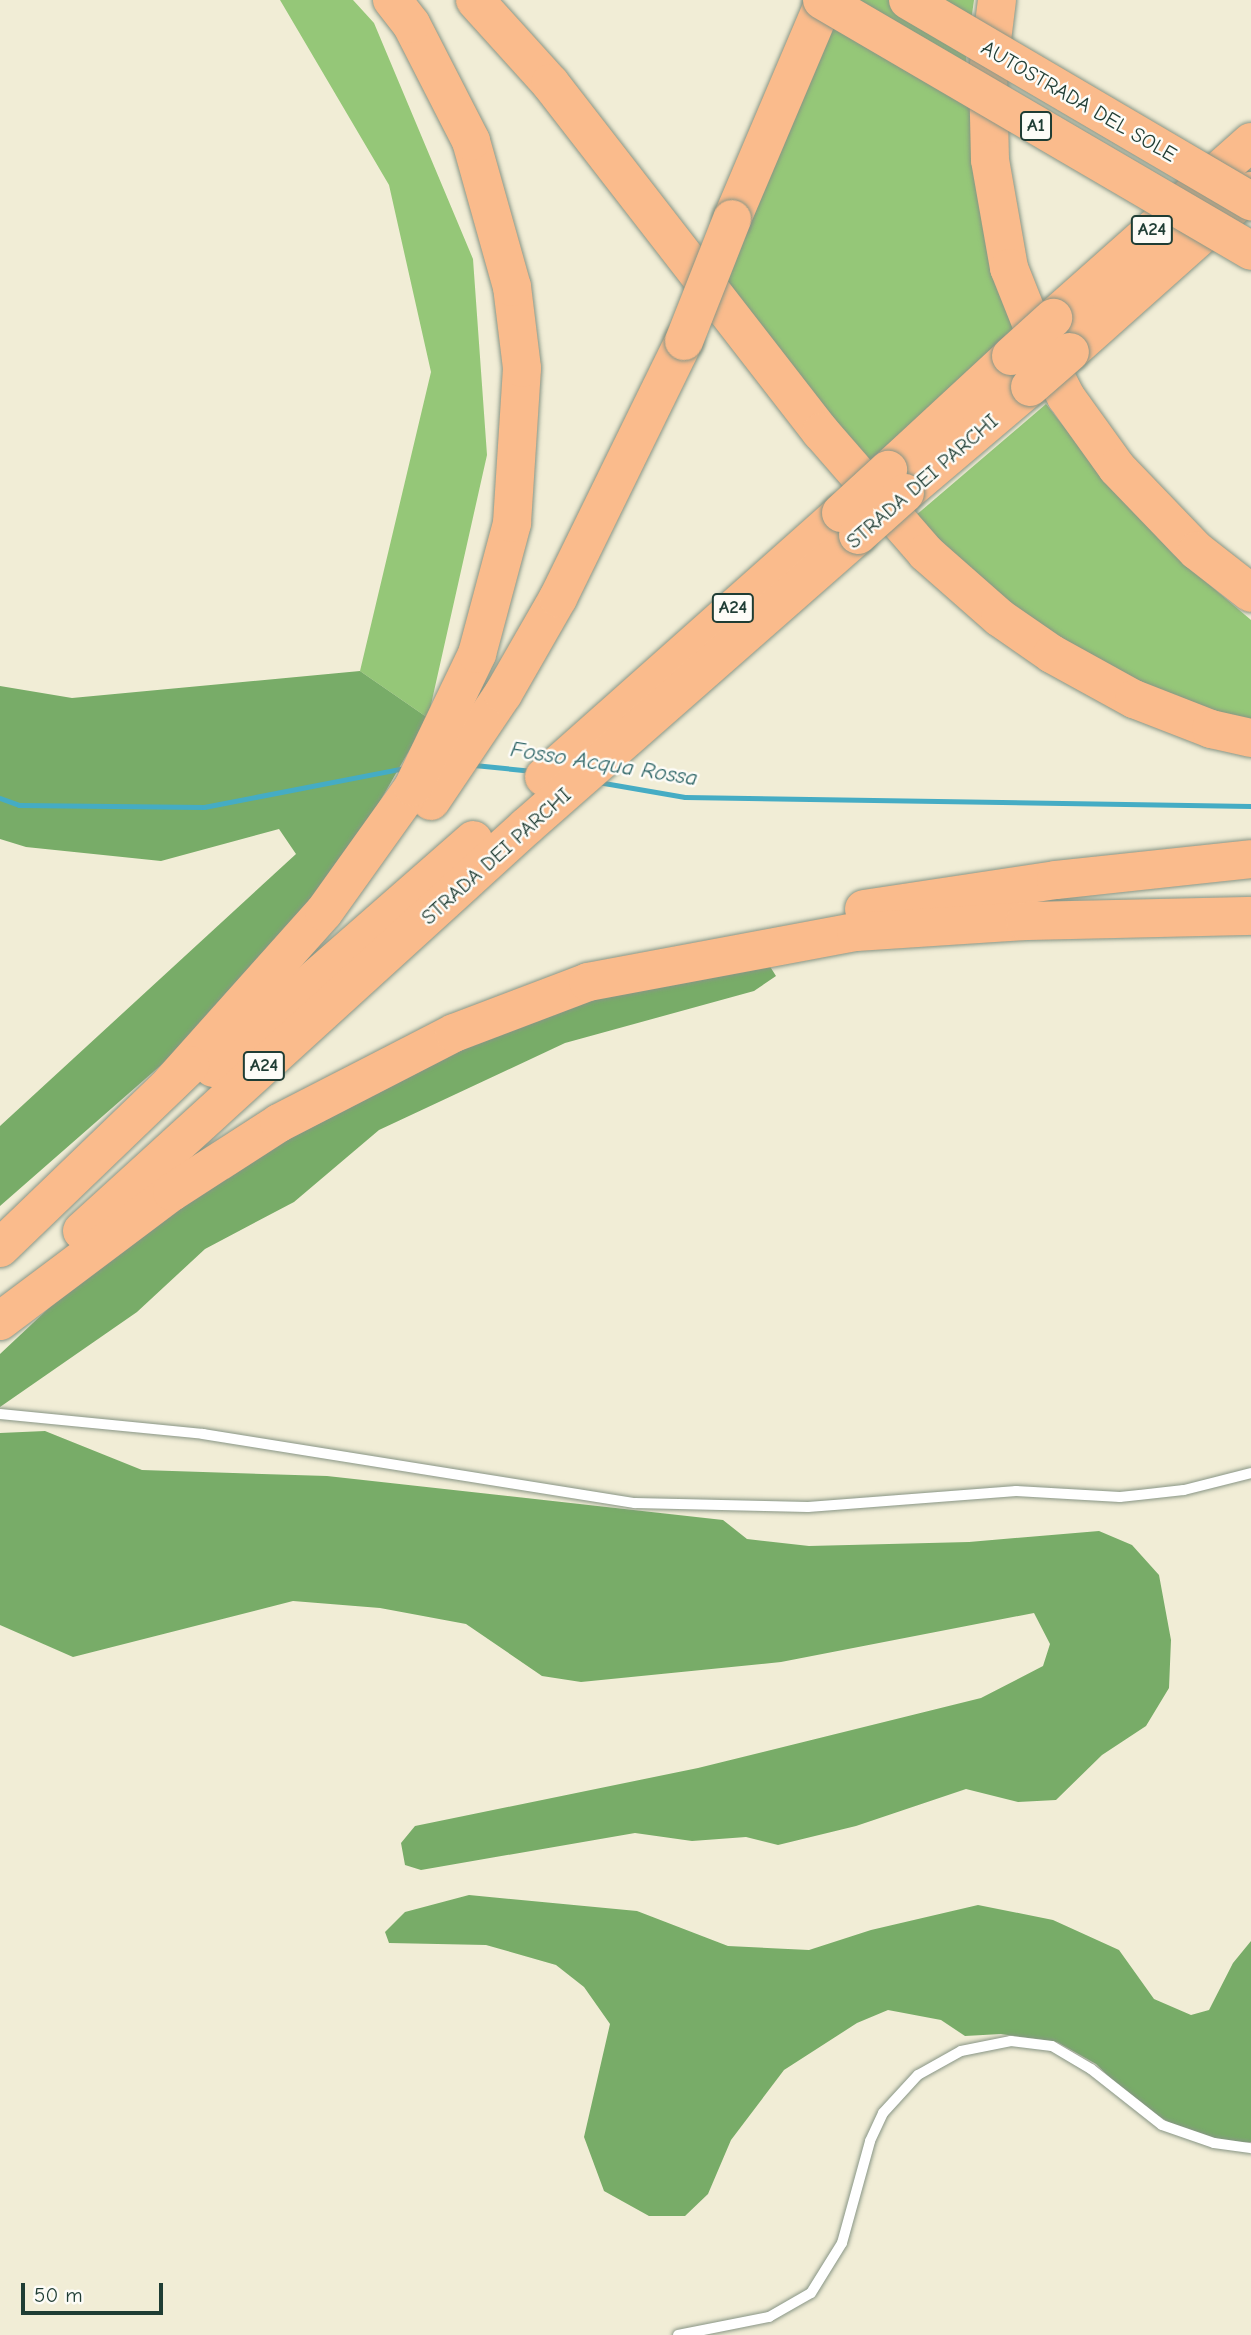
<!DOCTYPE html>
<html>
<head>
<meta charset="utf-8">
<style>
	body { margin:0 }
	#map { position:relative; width:1251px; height:2335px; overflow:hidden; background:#f1edd6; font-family:"Comic Neue",sans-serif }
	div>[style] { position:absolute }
	.green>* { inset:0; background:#95c778 }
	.forest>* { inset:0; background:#78ac68 }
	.stream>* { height:5px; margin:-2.5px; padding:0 2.5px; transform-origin:2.5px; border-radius:2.5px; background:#45acc4 }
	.roads { filter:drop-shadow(0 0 2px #889585) drop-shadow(0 0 2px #889585) }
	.service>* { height:10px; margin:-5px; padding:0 5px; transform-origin:5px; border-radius:5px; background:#fff }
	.motorway>* { height:38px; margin:-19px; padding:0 19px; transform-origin:19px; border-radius:19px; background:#fabb8c }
	.bridges { filter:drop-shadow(0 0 2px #889585) drop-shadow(0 0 2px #889585) }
	.motorway-bridge>* { height:38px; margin:-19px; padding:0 19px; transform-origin:19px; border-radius:19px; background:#fabb8c }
	span { translate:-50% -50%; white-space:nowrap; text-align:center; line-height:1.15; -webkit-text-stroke:5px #fdfcf7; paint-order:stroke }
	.shield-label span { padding:2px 5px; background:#fdfcf7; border:2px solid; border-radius:5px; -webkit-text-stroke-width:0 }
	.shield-label { font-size:19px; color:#1f3d34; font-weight:700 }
	.street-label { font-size:21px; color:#1f3d34 }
	.water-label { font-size:23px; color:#2c6466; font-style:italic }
	.scale { position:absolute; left:21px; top:2283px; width:142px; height:32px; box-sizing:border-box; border:4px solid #1f3d34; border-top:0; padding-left:9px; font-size:21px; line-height:24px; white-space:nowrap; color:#1f3d34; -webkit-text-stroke:5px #fdfcf7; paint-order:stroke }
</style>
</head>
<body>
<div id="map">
	<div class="green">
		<div style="clip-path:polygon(280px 0,353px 0,374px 23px,473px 259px,487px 455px,428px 718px,360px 671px,431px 372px,389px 185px)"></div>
		<div style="clip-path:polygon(842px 0,974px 0,966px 57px,979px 197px,1020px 328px,869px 461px,725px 284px)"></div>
		<div style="clip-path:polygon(1046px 404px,1112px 488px,1173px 554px,1251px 620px,1251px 723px,1128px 680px,1067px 644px,998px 595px,915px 516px)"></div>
	</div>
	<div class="forest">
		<div style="clip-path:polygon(360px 671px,428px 718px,342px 867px,176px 1052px,0 1206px,0 1126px,296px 854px,279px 829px,161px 861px,26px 847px,0 839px,0 686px,72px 698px)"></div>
		<div style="clip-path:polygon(764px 957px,776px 976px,754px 991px,565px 1043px,379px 1130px,294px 1202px,205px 1249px,137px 1312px,0 1407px,0 1354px,83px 1276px,243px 1163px,490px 1035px,641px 983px)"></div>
		<div style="clip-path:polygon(45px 1431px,142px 1470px,327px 1476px,723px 1520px,747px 1539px,809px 1546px,969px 1542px,1099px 1531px,1132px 1545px,1159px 1575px,1171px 1640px,1169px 1688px,1146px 1726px,1102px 1755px,1056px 1800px,1018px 1802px,966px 1789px,856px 1826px,778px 1845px,746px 1837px,692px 1841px,635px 1833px,421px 1870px,405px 1865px,401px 1843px,415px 1826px,698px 1768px,981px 1698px,1043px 1666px,1050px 1644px,1034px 1613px,781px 1662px,581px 1682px,542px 1676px,466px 1624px,380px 1608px,293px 1601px,73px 1657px,0 1625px,0 1433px)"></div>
		<div style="clip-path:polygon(469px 1895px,637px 1911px,728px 1946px,809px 1950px,871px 1930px,978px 1905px,1053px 1920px,1119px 1950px,1154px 1999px,1191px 2015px,1209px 2010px,1233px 1963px,1251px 1941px,1251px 2142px,1223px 2142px,1172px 2124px,1136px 2103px,1096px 2064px,1057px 2042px,1001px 2034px,965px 2036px,941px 2020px,888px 2010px,857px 2023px,784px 2070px,731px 2140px,708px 2194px,685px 2216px,649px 2216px,604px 2191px,584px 2137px,610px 2024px,584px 1987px,556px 1965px,486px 1945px,389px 1943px,385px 1932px,405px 1912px)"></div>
	</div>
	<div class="stream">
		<div style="left:474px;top:765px;width:59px;rotate:5.8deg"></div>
		<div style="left:598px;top:782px;width:88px;rotate:9.8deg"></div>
		<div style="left:685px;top:797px;width:566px;rotate:0.91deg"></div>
		<div style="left:0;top:798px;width:20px;rotate:20deg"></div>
		<div style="left:19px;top:805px;width:185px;rotate:0.6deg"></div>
		<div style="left:204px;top:807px;width:205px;rotate:-11deg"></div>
	</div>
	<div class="roads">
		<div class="service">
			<div style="left:0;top:1414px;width:204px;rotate:5.6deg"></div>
			<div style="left:203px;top:1434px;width:437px;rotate:9.1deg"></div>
			<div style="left:635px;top:1503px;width:173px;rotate:1.3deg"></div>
			<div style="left:808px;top:1507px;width:209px;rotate:-4.4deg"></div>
			<div style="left:1016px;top:1491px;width:104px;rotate:3.3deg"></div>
			<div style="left:1120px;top:1497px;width:64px;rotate:-6.2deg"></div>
			<div style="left:1184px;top:1490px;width:69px;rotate:-14.2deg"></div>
			<div style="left:678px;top:2335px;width:93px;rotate:-11.2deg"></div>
			<div style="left:769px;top:2317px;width:48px;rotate:-29.7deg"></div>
			<div style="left:811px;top:2293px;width:59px;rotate:-58.2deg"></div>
			<div style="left:842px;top:2243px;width:106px;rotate:-74.6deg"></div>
			<div style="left:870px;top:2141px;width:31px;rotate:-65deg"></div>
			<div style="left:883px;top:2113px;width:52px;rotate:-47.4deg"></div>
			<div style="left:918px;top:2075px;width:49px;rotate:-29.2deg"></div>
			<div style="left:961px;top:2051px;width:51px;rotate:-11.3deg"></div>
			<div style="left:1011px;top:2041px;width:41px;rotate:7deg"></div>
			<div style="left:1052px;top:2046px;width:45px;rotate:30.5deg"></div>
			<div style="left:1091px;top:2069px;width:90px;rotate:38.3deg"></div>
			<div style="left:1162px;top:2125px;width:55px;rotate:19.1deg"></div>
			<div style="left:1214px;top:2143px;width:37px;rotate:8deg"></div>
		</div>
		<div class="motorway">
			<div style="left:475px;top:0;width:112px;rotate:47.9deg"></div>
			<div style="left:550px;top:83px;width:442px;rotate:52.2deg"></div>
			<div style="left:821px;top:432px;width:160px;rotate:49deg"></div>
			<div style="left:926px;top:553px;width:98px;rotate:41.3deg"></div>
			<div style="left:1000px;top:618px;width:63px;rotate:34.7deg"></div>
			<div style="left:1052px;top:654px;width:94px;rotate:28.8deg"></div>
			<div style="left:1134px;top:699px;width:83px;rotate:21.3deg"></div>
			<div style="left:1211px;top:729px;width:41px;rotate:12.7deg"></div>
			<div style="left:997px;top:0;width:73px;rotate:97.1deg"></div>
			<div style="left:988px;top:72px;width:88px;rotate:88.7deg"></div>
			<div style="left:990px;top:160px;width:110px;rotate:80deg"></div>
			<div style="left:1009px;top:268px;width:84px;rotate:68.3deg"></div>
			<div style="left:1040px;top:346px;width:57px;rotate:63deg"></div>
			<div style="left:1066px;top:397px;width:87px;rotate:54.3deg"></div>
			<div style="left:1117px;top:468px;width:115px;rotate:46.1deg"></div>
			<div style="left:1197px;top:551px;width:68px;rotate:37.9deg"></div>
			<div style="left:732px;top:219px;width:238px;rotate:-67deg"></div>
			<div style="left:1053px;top:318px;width:265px;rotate:-41.6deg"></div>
			<div style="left:1070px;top:352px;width:242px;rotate:-41.7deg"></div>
			<div style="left:888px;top:470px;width:168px;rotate:-42.8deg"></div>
			<div style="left:905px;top:493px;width:164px;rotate:-40.3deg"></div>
			<div style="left:544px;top:777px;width:397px;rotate:-41.6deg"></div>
			<div style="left:431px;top:801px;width:129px;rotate:-56.1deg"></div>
			<div style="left:503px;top:694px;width:111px;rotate:-60.2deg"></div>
			<div style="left:558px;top:598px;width:286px;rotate:-63.9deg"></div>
			<div style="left:864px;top:909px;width:194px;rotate:-8.6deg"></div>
			<div style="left:1056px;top:880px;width:196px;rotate:-6.1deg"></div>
			<div style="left:213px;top:1068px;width:346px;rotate:-41.2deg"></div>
			<div style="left:171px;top:1083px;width:229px;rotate:-48.2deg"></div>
			<div style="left:324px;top:912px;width:153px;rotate:-54.5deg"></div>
			<div style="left:413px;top:787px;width:148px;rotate:-64.3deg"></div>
			<div style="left:477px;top:654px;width:136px;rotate:-75deg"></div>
			<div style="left:512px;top:523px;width:155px;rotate:-86.3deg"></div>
			<div style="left:522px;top:368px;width:82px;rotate:-97deg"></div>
			<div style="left:512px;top:287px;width:152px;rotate:-105.7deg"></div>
			<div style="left:471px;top:141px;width:131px;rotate:-117.1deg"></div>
			<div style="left:411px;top:24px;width:31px;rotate:-128deg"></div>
			<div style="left:82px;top:1231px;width:602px;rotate:-42.31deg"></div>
			<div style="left:527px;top:826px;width:441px;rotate:-41.3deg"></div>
			<div style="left:0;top:1248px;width:264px;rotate:-43.9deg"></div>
			<div style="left:0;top:1321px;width:215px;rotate:-36.9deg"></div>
			<div style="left:172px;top:1192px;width:127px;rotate:-32.8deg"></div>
			<div style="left:279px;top:1123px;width:197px;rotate:-27.2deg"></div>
			<div style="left:454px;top:1033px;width:143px;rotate:-20.8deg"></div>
			<div style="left:588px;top:982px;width:273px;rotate:-10.6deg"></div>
			<div style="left:856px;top:932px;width:169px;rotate:-3.7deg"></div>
			<div style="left:1025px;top:921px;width:226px;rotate:-1.3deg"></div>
		</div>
	</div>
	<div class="bridges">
		<div class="motorway-bridge">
			<div style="left:822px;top:0;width:497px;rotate:30.3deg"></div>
			<div style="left:908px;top:0;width:398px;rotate:30.4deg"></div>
			<div style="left:684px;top:341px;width:131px;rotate:-68.5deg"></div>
			<div style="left:1011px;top:356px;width:57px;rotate:-42.1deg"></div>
			<div style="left:1030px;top:387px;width:53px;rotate:-41.2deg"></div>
			<div style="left:841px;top:513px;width:64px;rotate:-42.5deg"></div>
			<div style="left:858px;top:535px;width:63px;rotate:-41.8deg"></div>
		</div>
	</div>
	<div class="shield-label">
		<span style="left:1036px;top:126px">A1</span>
		<span style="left:1152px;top:230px">A24</span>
		<span style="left:733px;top:608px">A24</span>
		<span style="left:264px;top:1066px">A24</span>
	</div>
	<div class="street-label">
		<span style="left:1079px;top:101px;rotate:30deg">AUTOSTRADA DEL SOLE</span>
		<span style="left:922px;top:481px;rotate:-41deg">STRADA DEI PARCHI</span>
		<span style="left:496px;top:856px;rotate:-42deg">STRADA DEI PARCHI</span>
	</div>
	<div class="water-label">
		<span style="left:604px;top:764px;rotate:9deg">Fosso Acqua Rossa</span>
	</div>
	<div class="scale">50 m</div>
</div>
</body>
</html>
